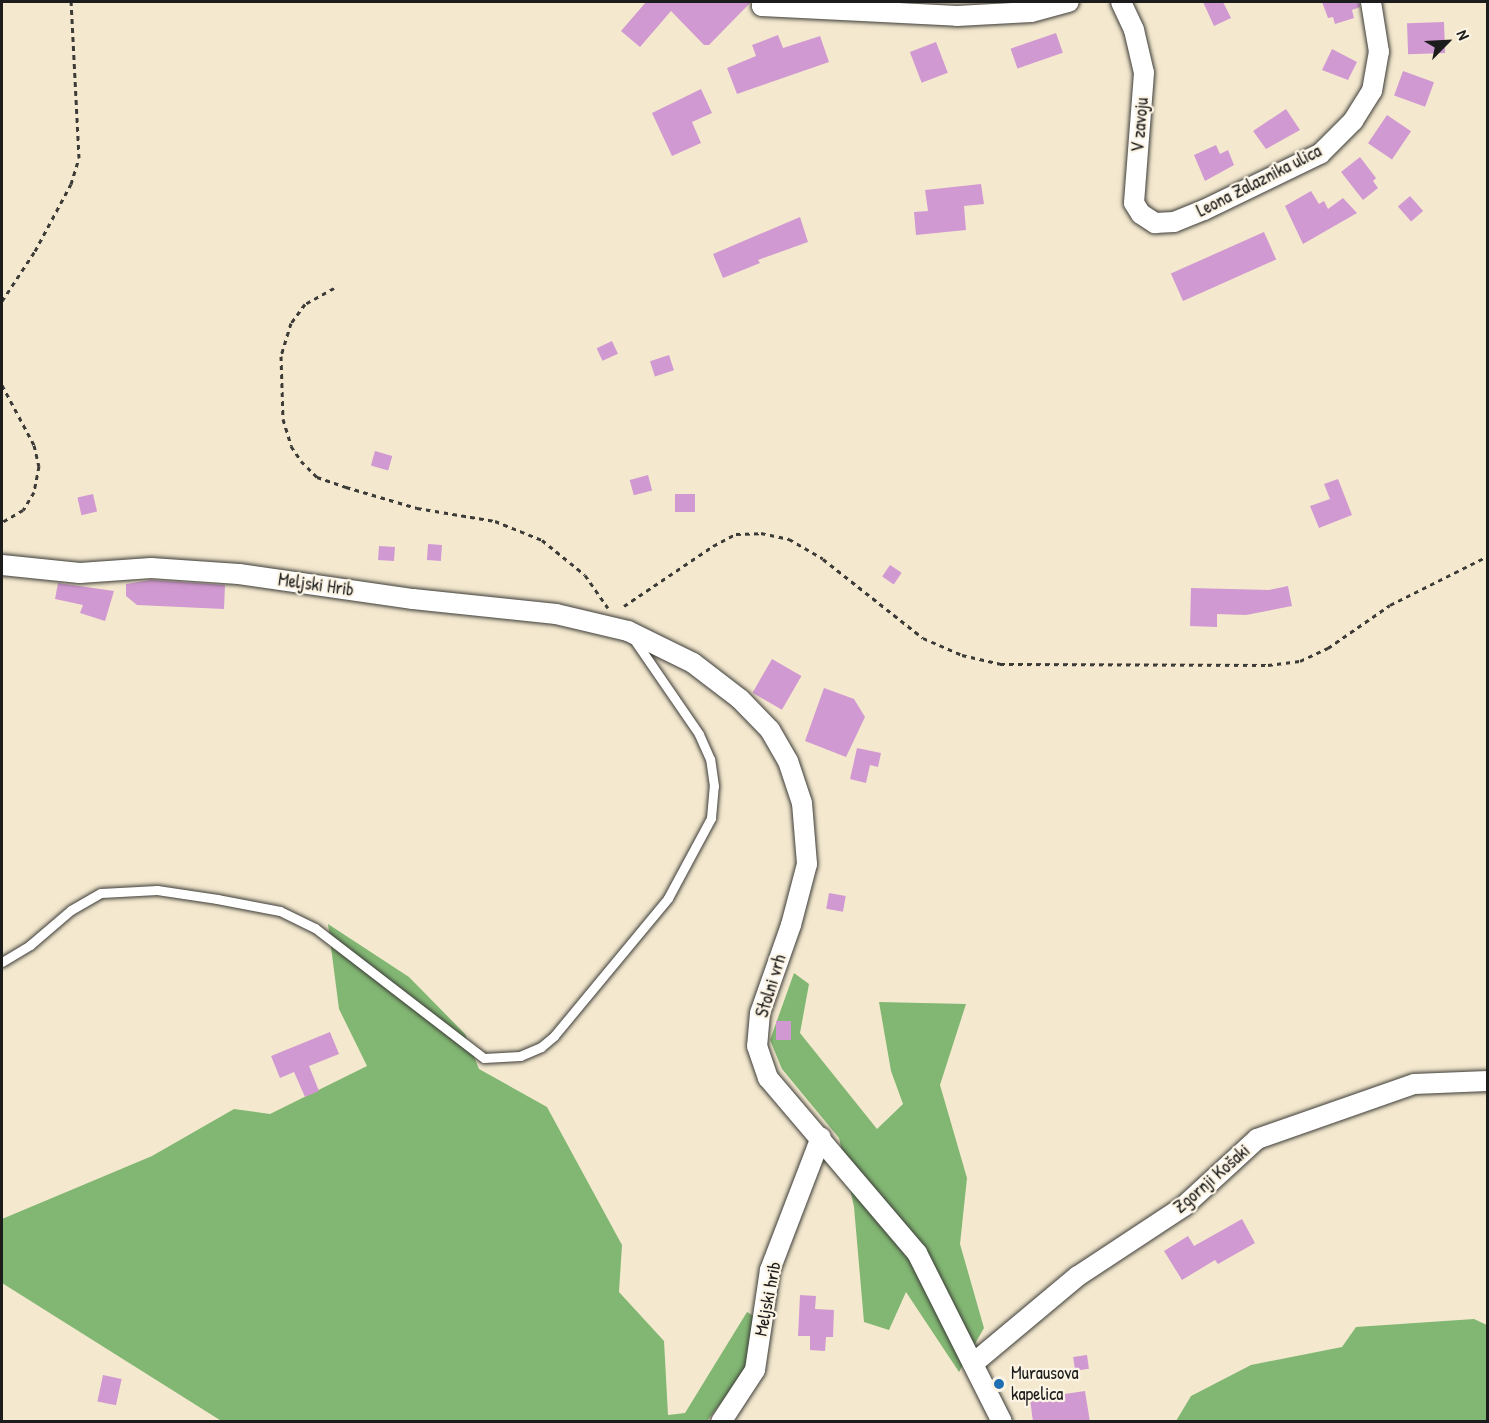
<!DOCTYPE html>
<html>
<head>
<meta charset="utf-8">
<style>
	body { margin:0 }
	#map { position:relative; width:1489px; height:1423px; overflow:hidden; background:#f4e9cf; font-family:"Patrick Hand",sans-serif }
	div>[style] { position:absolute }
	.forest>* { inset:0; background:#82b773 }
	.building>* { inset:0; background:#d199d1; transform-origin:0 0 }
	.path>* { height:3px; margin-top:-1.5px; transform-origin:0; background:repeating-linear-gradient(90deg,#3c3b37 0 4.5px,transparent 0 9px) }
	.roads { filter:drop-shadow(0 0 2px #3c3b37) drop-shadow(0 0 2px #3c3b37) }
	.service>* { height:9px; margin:-4.5px; padding:0 4.5px; transform-origin:4.5px; border-radius:4.5px; background:#fff }
	.minor>* { height:20px; margin:-10px; padding:0 10px; transform-origin:10px; border-radius:10px; background:#fff }
	.dots>* { width:16px; height:16px; translate:-50% -50%; box-sizing:border-box; border:3px solid #fcf5e5; border-radius:50% }
	span { translate:-50% -50%; white-space:nowrap; text-align:center; line-height:1.15; -webkit-text-stroke:4.5px #fcf5e5; paint-order:stroke }
	.street-label { font-size:18px; color:#1c1c1c }
	.poi-label { font-size:18px; color:#1c1c1c }
	.left { translate:0 -50%; text-align:left }
	.frame { position:absolute; inset:0; border:3px solid #1c1c1c; pointer-events:none }
	.north { position:absolute; left:1417px; top:12px; width:60px; height:60px; -webkit-text-stroke:4px #fcf5e5; paint-order:stroke; rotate:66deg; font-size:16px; font-weight:700; line-height:24px; text-align:center; color:#1c1c1c }
	.north::after { content:''; display:block; margin:auto; width:21px; height:27px; background:#1c1c1c; clip-path:polygon(50% 0,100% 100%,50% 72%,0 100%) }
</style>
</head>
<body>
<div id="map">
	<div class="forest">
		<div style="clip-path:polygon(328px 924px,409px 977px,465px 1034px,479px 1069px,547px 1107px,622px 1245px,619px 1292px,664px 1341px,668px 1415px,685px 1413px,747px 1312px,757px 1318px,750px 1365px,707px 1421px,223px 1422px,2px 1283px,2px 1219px,152px 1156px,234px 1109px,270px 1114px,367px 1066px,339px 1009px)"></div>
		<div style="clip-path:polygon(794px 973px,809px 984px,800px 1033px,877px 1129px,903px 1104px,891px 1071px,879px 1002px,966px 1004px,940px 1085px,967px 1178px,960px 1244px,984px 1328px,959px 1372px,906px 1292px,889px 1330px,864px 1322px,854px 1207px,839px 1138px,782px 1069px,770px 1040px)"></div>
		<div style="clip-path:polygon(1474px 1319px,1487px 1325px,1487px 1421px,1176px 1421px,1191px 1396px,1251px 1365px,1342px 1347px,1356px 1327px)"></div>
	</div>
	<div class="building">
		<div style="clip-path:polygon(646px 2px,751px 2px,709px 45px,704px 45px,671px 11px,640px 47px,621px 31px)"></div>
		<div style="clip-path:polygon(1203px 2px,1223px 2px,1231px 18px,1214px 26px)"></div>
		<div style="clip-path:polygon(1322px 2px,1359px 2px,1360px 7px,1352px 10px,1354px 18px,1335px 24px,1333px 17px,1328px 18px)"></div>
		<div style="left:1444px;top:22px;width:31px;height:37px;rotate:88deg"></div>
		<div style="left:1056px;top:33px;width:21px;height:48px;rotate:71deg"></div>
		<div style="clip-path:polygon(778px 35px,783px 48px,820px 36px,829px 62px,737px 94px,727px 68px,756px 56px,752px 45px)"></div>
		<div style="left:936px;top:42px;width:33px;height:28px;rotate:69deg"></div>
		<div style="clip-path:polygon(1332px 49px,1357px 62px,1348px 80px,1322px 70px)"></div>
		<div style="left:1403px;top:71px;width:33px;height:26px;rotate:20deg"></div>
		<div style="clip-path:polygon(701px 89px,712px 113px,692px 122px,701px 143px,672px 156px,652px 113px)"></div>
		<div style="clip-path:polygon(1286px 109px,1300px 130px,1266px 149px,1253px 131px)"></div>
		<div style="left:1387px;top:115px;width:29px;height:34px;rotate:34deg"></div>
		<div style="clip-path:polygon(1216px 145px,1220px 154px,1228px 150px,1234px 165px,1205px 181px,1194px 155px)"></div>
		<div style="clip-path:polygon(1360px 157px,1376px 178px,1373px 181px,1378px 188px,1363px 200px,1341px 172px)"></div>
		<div style="clip-path:polygon(981px 184px,984px 204px,964px 206px,966px 230px,916px 235px,914px 212px,928px 211px,925px 190px)"></div>
		<div style="clip-path:polygon(1311px 191px,1319px 204px,1324px 201px,1328px 209px,1343px 198px,1357px 213px,1303px 244px,1285px 206px)"></div>
		<div style="left:1410px;top:196px;width:20px;height:16px;rotate:49deg"></div>
		<div style="clip-path:polygon(800px 217px,808px 242px,758px 260px,760px 263px,723px 278px,713px 254px)"></div>
		<div style="left:1264px;top:232px;width:30px;height:102px;rotate:66deg"></div>
		<div style="left:612px;top:341px;width:14px;height:17px;rotate:65deg"></div>
		<div style="left:669px;top:355px;width:16px;height:20px;rotate:72deg"></div>
		<div style="left:375px;top:451px;width:18px;height:15px;rotate:16deg"></div>
		<div style="left:648px;top:475px;width:16px;height:19px;rotate:75deg"></div>
		<div style="clip-path:polygon(1338px 479px,1352px 515px,1319px 528px,1310px 506px,1330px 499px,1324px 484px)"></div>
		<div style="left:93px;top:494px;width:18px;height:16px;rotate:77deg"></div>
		<div style="left:675px;top:494px;width:20px;height:18px"></div>
		<div style="left:428px;top:544px;width:14px;height:16px;rotate:4deg"></div>
		<div style="left:379px;top:546px;width:16px;height:14px;rotate:4deg"></div>
		<div style="left:890px;top:565px;width:14px;height:14px;rotate:34deg"></div>
		<div style="clip-path:polygon(151px 580px,225px 585px,224px 609px,137px 605px,126px 596px,126px 584px)"></div>
		<div style="clip-path:polygon(58px 583px,114px 591px,105px 621px,80px 613px,83px 605px,55px 599px)"></div>
		<div style="clip-path:polygon(1288px 586px,1292px 606px,1246px 615px,1217px 614px,1217px 627px,1190px 626px,1191px 588px,1269px 590px)"></div>
		<div style="left:772px;top:659px;width:34px;height:39px;rotate:30deg"></div>
		<div style="clip-path:polygon(824px 688px,854px 699px,865px 717px,846px 757px,805px 741px)"></div>
		<div style="clip-path:polygon(857px 748px,881px 753px,878px 767px,870px 765px,866px 783px,850px 779px)"></div>
		<div style="left:829px;top:893px;width:17px;height:16px;rotate:10deg"></div>
		<div style="left:776px;top:1021px;width:15px;height:19px"></div>
		<div style="clip-path:polygon(330px 1032px,339px 1054px,309px 1066px,319px 1091px,305px 1097px,294px 1072px,280px 1078px,271px 1056px)"></div>
		<div style="clip-path:polygon(1242px 1219px,1255px 1243px,1218px 1264px,1215px 1260px,1182px 1280px,1164px 1251px,1188px 1236px,1194px 1246px)"></div>
		<div style="clip-path:polygon(800px 1295px,816px 1296px,815px 1309px,834px 1310px,833px 1337px,826px 1337px,825px 1351px,810px 1350px,810px 1336px,798px 1336px)"></div>
		<div style="left:1087px;top:1355px;width:14px;height:14px;rotate:82deg"></div>
		<div style="left:103px;top:1375px;width:19px;height:27px;rotate:12deg"></div>
		<div style="clip-path:polygon(1085px 1391px,1090px 1422px,1033px 1422px,1030px 1399px)"></div>
	</div>
	<div class="path">
		<div style="left:334px;top:288px;width:33px;rotate:151deg"></div>
		<div style="left:305px;top:304px;width:24px;rotate:126deg"></div>
		<div style="left:291px;top:323px;width:34px;rotate:107deg"></div>
		<div style="left:281px;top:356px;width:63px;rotate:88.2deg"></div>
		<div style="left:283px;top:419px;width:28px;rotate:73deg"></div>
		<div style="left:291px;top:446px;width:18px;rotate:56deg"></div>
		<div style="left:301px;top:461px;width:23px;rotate:45deg"></div>
		<div style="left:317px;top:477px;width:31px;rotate:19deg"></div>
		<div style="left:346px;top:487px;width:74px;rotate:16.5deg"></div>
		<div style="left:417px;top:508px;width:79px;rotate:9.5deg"></div>
		<div style="left:495px;top:521px;width:51px;rotate:22deg"></div>
		<div style="left:542px;top:540px;width:55px;rotate:39.1deg"></div>
		<div style="left:585px;top:575px;width:40px;rotate:55.1deg"></div>
		<div style="left:2px;top:301px;width:60px;rotate:-56.6deg"></div>
		<div style="left:35px;top:251px;width:76px;rotate:-61.8deg"></div>
		<div style="left:71px;top:184px;width:27px;rotate:-73deg"></div>
		<div style="left:79px;top:158px;width:156px;rotate:-92.9deg"></div>
		<div style="left:2px;top:385px;width:68px;rotate:61.9deg"></div>
		<div style="left:34px;top:445px;width:22px;rotate:77deg"></div>
		<div style="left:39px;top:466px;width:26px;rotate:101deg"></div>
		<div style="left:34px;top:492px;width:21px;rotate:121deg"></div>
		<div style="left:23px;top:510px;width:24px;rotate:150deg"></div>
		<div style="left:624px;top:606px;width:107px;rotate:-34deg"></div>
		<div style="left:713px;top:546px;width:26px;rotate:-28deg"></div>
		<div style="left:736px;top:534px;width:25px;rotate:-2deg"></div>
		<div style="left:761px;top:533px;width:29px;rotate:12deg"></div>
		<div style="left:789px;top:539px;width:39px;rotate:30deg"></div>
		<div style="left:823px;top:559px;width:127px;rotate:38.3deg"></div>
		<div style="left:923px;top:638px;width:43px;rotate:23.6deg"></div>
		<div style="left:962px;top:655px;width:39px;rotate:13deg"></div>
		<div style="left:1000px;top:664px;width:268px;rotate:0.2deg"></div>
		<div style="left:1268px;top:665px;width:32px;rotate:-7deg"></div>
		<div style="left:1300px;top:661px;width:31px;rotate:-25deg"></div>
		<div style="left:1328px;top:648px;width:75px;rotate:-34.7deg"></div>
		<div style="left:1390px;top:605px;width:110px;rotate:-26.6deg"></div>
	</div>
	<div class="roads">
		<div class="service">
			<div style="left:2px;top:962px;width:33px;rotate:-31deg"></div>
			<div style="left:30px;top:945px;width:54px;rotate:-40.5deg"></div>
			<div style="left:71px;top:910px;width:34px;rotate:-30deg"></div>
			<div style="left:101px;top:893px;width:56px;rotate:-3.1deg"></div>
			<div style="left:157px;top:890px;width:61px;rotate:8.5deg"></div>
			<div style="left:217px;top:899px;width:64px;rotate:10.8deg"></div>
			<div style="left:280px;top:911px;width:39px;rotate:26deg"></div>
			<div style="left:315px;top:928px;width:213px;rotate:37.6deg"></div>
			<div style="left:484px;top:1058px;width:36px;rotate:-3deg"></div>
			<div style="left:520px;top:1056px;width:23px;rotate:-23deg"></div>
			<div style="left:541px;top:1047px;width:17px;rotate:-40deg"></div>
			<div style="left:554px;top:1036px;width:179px;rotate:-50.4deg"></div>
			<div style="left:668px;top:898px;width:91px;rotate:-61.7deg"></div>
			<div style="left:711px;top:818px;width:32px;rotate:-85deg"></div>
			<div style="left:714px;top:786px;width:27px;rotate:-98deg"></div>
			<div style="left:710px;top:759px;width:27px;rotate:-114deg"></div>
			<div style="left:699px;top:734px;width:116px;rotate:-124.5deg"></div>
		</div>
		<div class="minor">
			<div style="left:765px;top:2px;width:5px;rotate:127deg"></div>
			<div style="left:762px;top:6px;width:195px;rotate:2.9deg"></div>
			<div style="left:957px;top:16px;width:74px;rotate:-3.1deg"></div>
			<div style="left:1031px;top:12px;width:39px;rotate:-15deg"></div>
			<div style="left:1121px;top:2px;width:31px;rotate:65deg"></div>
			<div style="left:1134px;top:30px;width:44px;rotate:76.9deg"></div>
			<div style="left:1144px;top:73px;width:130px;rotate:94.4deg"></div>
			<div style="left:1134px;top:203px;width:13px;rotate:58deg"></div>
			<div style="left:1141px;top:214px;width:17px;rotate:33deg"></div>
			<div style="left:1155px;top:223px;width:19px;rotate:-3deg"></div>
			<div style="left:1174px;top:222px;width:32px;rotate:-22deg"></div>
			<div style="left:1204px;top:210px;width:129px;rotate:-25.8deg"></div>
			<div style="left:1320px;top:154px;width:47px;rotate:-45deg"></div>
			<div style="left:1353px;top:121px;width:36px;rotate:-58deg"></div>
			<div style="left:1372px;top:91px;width:40px;rotate:-80deg"></div>
			<div style="left:1379px;top:52px;width:51px;rotate:-99.1deg"></div>
			<div style="left:2px;top:565px;width:78px;rotate:5.9deg"></div>
			<div style="left:80px;top:573px;width:71px;rotate:-4deg"></div>
			<div style="left:151px;top:568px;width:88px;rotate:3.9deg"></div>
			<div style="left:239px;top:574px;width:176px;rotate:8.2deg"></div>
			<div style="left:413px;top:599px;width:144px;rotate:6deg"></div>
			<div style="left:556px;top:614px;width:74px;rotate:13.3deg"></div>
			<div style="left:628px;top:631px;width:72px;rotate:26.2deg"></div>
			<div style="left:693px;top:663px;width:59px;rotate:37.5deg"></div>
			<div style="left:740px;top:699px;width:43px;rotate:45.9deg"></div>
			<div style="left:770px;top:730px;width:36px;rotate:60deg"></div>
			<div style="left:788px;top:761px;width:44px;rotate:71.6deg"></div>
			<div style="left:802px;top:803px;width:61px;rotate:85.3deg"></div>
			<div style="left:807px;top:864px;width:63px;rotate:104.7deg"></div>
			<div style="left:791px;top:925px;width:93px;rotate:109.4deg"></div>
			<div style="left:760px;top:1013px;width:33px;rotate:95deg"></div>
			<div style="left:757px;top:1046px;width:34px;rotate:71deg"></div>
			<div style="left:768px;top:1078px;width:230px;rotate:49.6deg"></div>
			<div style="left:917px;top:1253px;width:189px;rotate:63.3deg"></div>
			<div style="left:975px;top:1362px;width:134px;rotate:-39.9deg"></div>
			<div style="left:1078px;top:1276px;width:127px;rotate:-33.4deg"></div>
			<div style="left:1184px;top:1206px;width:99px;rotate:-42.5deg"></div>
			<div style="left:1257px;top:1139px;width:166px;rotate:-19.3deg"></div>
			<div style="left:1414px;top:1084px;width:74px;rotate:-2.3deg"></div>
			<div style="left:721px;top:1422px;width:62px;rotate:-56.8deg"></div>
			<div style="left:755px;top:1370px;width:101px;rotate:-81.5deg"></div>
			<div style="left:770px;top:1270px;width:142px;rotate:-69deg"></div>
		</div>
	</div>
	<div class="dots">
		<div style="left:999px;top:1384px;background:#1f6fb2"></div>
	</div>
	<div class="street-label">
		<span style="left:1140px;top:125px;rotate:-85deg">V zavoju</span>
		<span style="left:1259px;top:181px;rotate:-27deg">Leona Zalaznika ulica</span>
		<span style="left:316px;top:585px;rotate:8deg">Meljski Hrib</span>
		<span style="left:771px;top:986px;rotate:-73deg">Stolni vrh</span>
		<span style="left:1212px;top:1179px;rotate:-41deg">Zgornji Košaki</span>
		<span style="left:768px;top:1299px;rotate:-79deg">Meljski hrib</span>
	</div>
	<div class="poi-label">
		<span class="left" style="left:1011px;top:1384px">Murausova<br>kapelica</span>
	</div>
	<div class="frame"></div>
	<div class="north">N</div>
</div>
</body>
</html>
